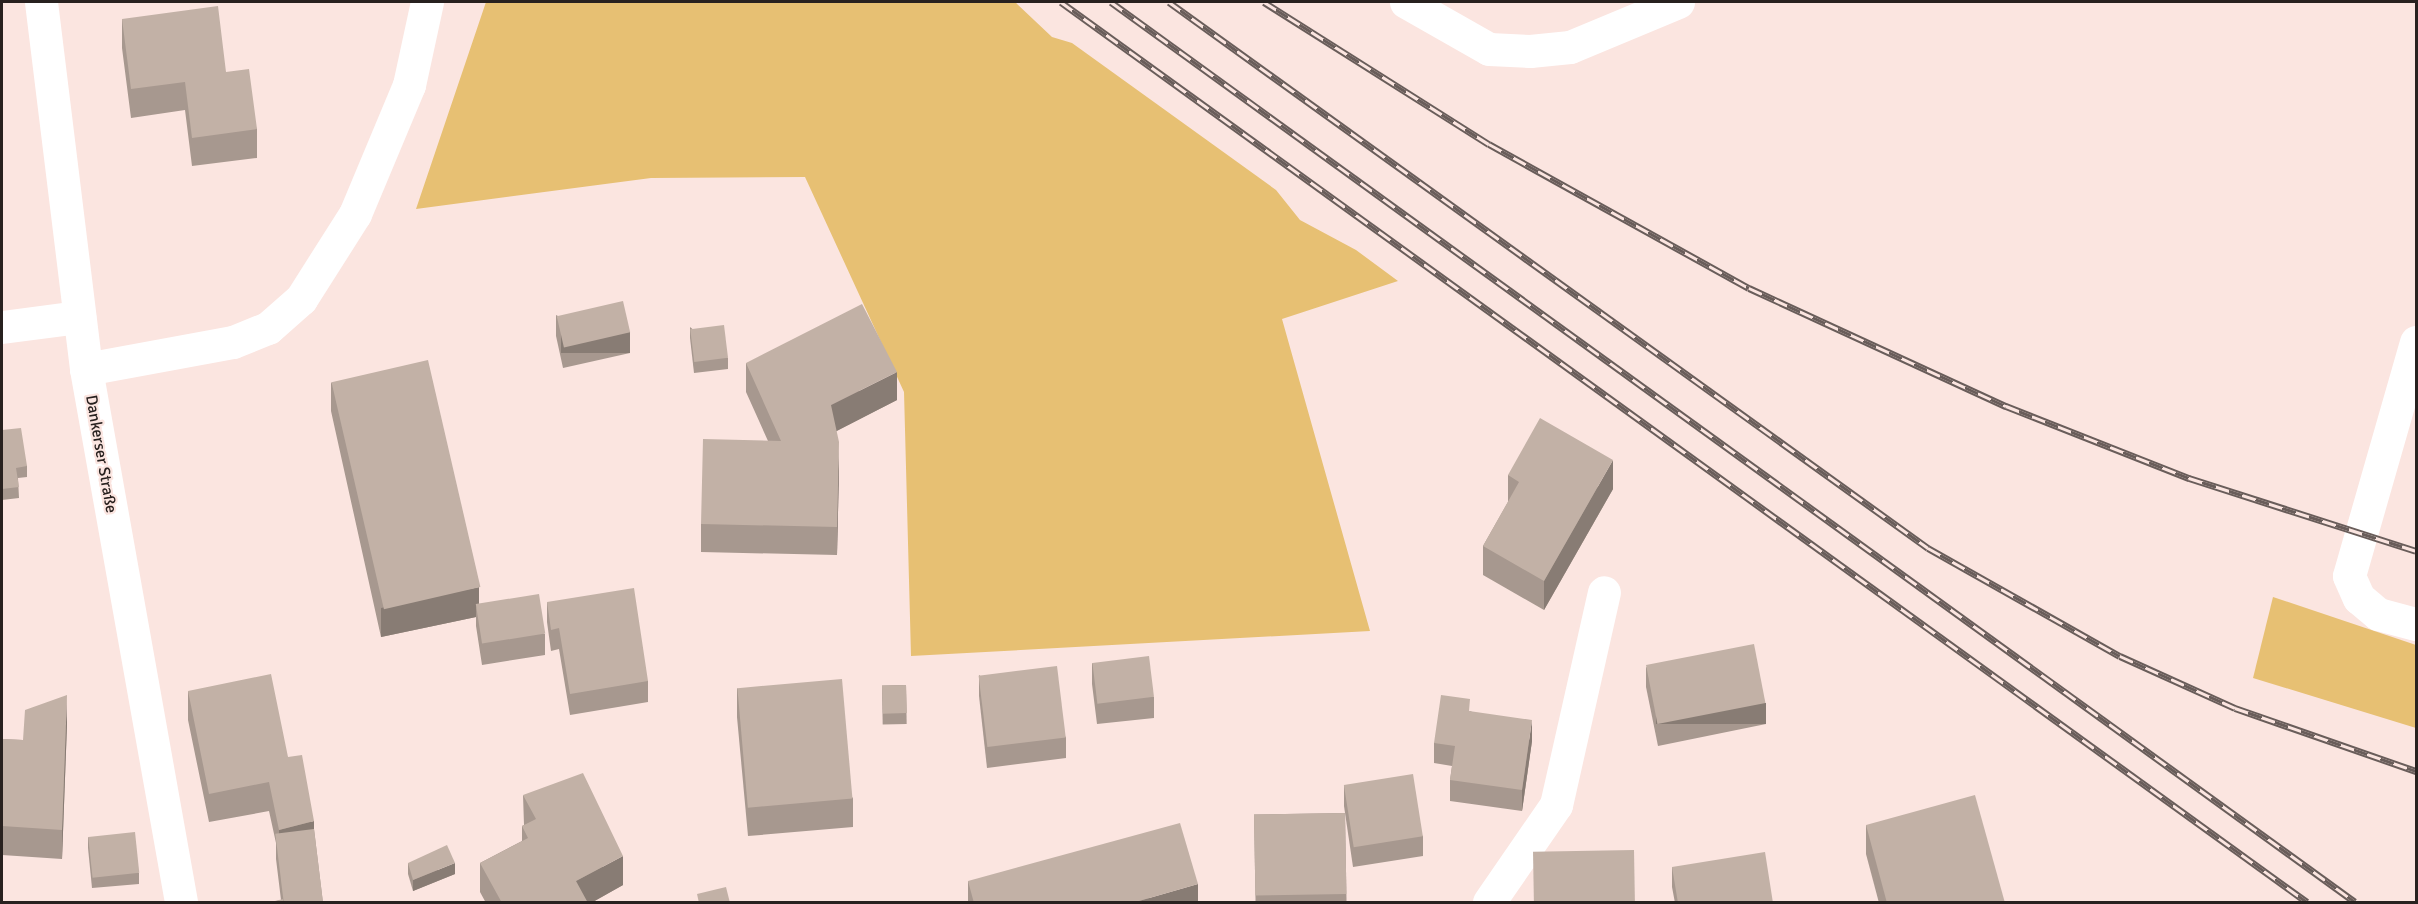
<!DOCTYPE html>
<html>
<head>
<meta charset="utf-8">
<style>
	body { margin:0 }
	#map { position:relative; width:2418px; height:904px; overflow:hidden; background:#fbe5e0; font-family:Signika,sans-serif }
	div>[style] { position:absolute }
	.green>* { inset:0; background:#e7c073 }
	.minor>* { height:33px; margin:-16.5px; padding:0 16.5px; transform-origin:16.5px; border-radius:16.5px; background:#fff }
	.rail>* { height:7px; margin-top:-3.5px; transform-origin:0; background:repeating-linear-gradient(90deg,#fbe5e0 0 14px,#695d5a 0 28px); box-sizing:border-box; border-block:2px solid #695d5a }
	.wall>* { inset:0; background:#a7988f; transform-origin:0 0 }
	.shaded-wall>* { inset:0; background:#887c74; transform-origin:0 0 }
	.building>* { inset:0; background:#c2b1a6; transform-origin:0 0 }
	span { translate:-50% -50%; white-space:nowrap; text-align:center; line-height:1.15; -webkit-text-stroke:4.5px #fbe5e0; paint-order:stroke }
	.street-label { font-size:16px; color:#28211f }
	.frame { position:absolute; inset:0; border:3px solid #28211f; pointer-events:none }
</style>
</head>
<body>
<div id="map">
	<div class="green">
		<div style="clip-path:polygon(486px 2px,1015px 2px,1052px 37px,1072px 43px,1276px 190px,1300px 220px,1356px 250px,1398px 281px,1282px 319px,1370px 631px,911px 656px,904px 392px,805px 177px,651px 178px,416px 209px)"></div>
		<div style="clip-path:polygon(2273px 597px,2416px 645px,2416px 728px,2253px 678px)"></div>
	</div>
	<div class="minor">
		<div style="left:41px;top:2px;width:370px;rotate:83deg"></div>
		<div style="left:86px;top:369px;width:541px;rotate:79.89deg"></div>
		<div style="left:1406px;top:2px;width:95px;rotate:29.5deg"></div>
		<div style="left:1489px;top:49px;width:41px;rotate:2.8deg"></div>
		<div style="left:1530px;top:51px;width:40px;rotate:-5.7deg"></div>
		<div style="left:1570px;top:47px;width:117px;rotate:-22.6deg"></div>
		<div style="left:2px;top:327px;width:78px;rotate:-7.4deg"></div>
		<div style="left:2416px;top:342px;width:243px;rotate:106deg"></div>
		<div style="left:2349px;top:576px;width:24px;rotate:66deg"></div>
		<div style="left:2359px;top:598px;width:25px;rotate:40deg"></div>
		<div style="left:2378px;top:614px;width:39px;rotate:15deg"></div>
		<div style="left:86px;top:369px;width:149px;rotate:-10.4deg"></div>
		<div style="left:233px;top:342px;width:38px;rotate:-22deg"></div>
		<div style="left:268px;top:328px;width:44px;rotate:-41.3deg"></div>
		<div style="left:301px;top:299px;width:101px;rotate:-57.6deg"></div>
		<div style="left:355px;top:214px;width:140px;rotate:-67.3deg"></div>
		<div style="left:409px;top:85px;width:85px;rotate:-77.8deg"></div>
		<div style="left:1489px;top:902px;width:118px;rotate:-55.4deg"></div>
		<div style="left:1556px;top:805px;width:218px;rotate:-77.3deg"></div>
	</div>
	<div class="rail">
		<div style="left:1061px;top:2px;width:1537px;rotate:35.84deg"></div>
		<div style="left:1111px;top:2px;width:1535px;rotate:35.88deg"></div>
		<div style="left:1169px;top:2px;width:935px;rotate:35.73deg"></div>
		<div style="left:1928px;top:548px;width:220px;rotate:29.4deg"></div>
		<div style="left:2120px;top:656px;width:126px;rotate:24.3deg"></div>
		<div style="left:2235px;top:708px;width:192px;rotate:19.2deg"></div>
		<div style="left:1264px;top:2px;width:266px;rotate:32.3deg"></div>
		<div style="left:1489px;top:144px;width:297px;rotate:29deg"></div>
		<div style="left:1749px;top:288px;width:283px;rotate:24.7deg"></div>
		<div style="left:2006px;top:406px;width:197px;rotate:21.5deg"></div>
		<div style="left:2189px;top:478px;width:238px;rotate:17.8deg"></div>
	</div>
	<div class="wall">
		<div style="clip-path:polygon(122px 19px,226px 72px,257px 129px,257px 158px,192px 166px,185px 110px,131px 118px,122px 48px)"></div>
		<div style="clip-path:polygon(556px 315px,630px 353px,563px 368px,556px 336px)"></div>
		<div style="clip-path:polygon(690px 327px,728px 358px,728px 369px,694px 373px,690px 338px)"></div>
		<div style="clip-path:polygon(746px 363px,897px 400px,836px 431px,839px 471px,837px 555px,701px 552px,701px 524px,768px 441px,746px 392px)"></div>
		<div style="clip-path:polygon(331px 382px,479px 605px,545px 634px,545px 655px,482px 665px,476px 626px,476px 617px,381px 637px,331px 411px)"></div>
		<div style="clip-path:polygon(2px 430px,27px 466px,27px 477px,18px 478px,19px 498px,2px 500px)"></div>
		<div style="clip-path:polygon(1508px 475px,1613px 489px,1544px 610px,1483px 575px,1483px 546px,1508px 502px)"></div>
		<div style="clip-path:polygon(547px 602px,648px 681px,648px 702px,570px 715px,559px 649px,551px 651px,547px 622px)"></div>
		<div style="clip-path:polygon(1092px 663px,1154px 697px,1154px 718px,1097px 724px,1092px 684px)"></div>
		<div style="clip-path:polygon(1646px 667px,1766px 724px,1658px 746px,1646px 687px)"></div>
		<div style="clip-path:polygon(979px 675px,1066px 737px,1066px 758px,987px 768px,979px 696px)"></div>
		<div style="left:906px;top:685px;width:39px;height:24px;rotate:89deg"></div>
		<div style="clip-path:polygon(737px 688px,853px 798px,853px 827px,748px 836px,737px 717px)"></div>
		<div style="clip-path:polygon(188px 691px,288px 757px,314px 829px,323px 903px,267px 903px,281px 900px,276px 859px,276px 843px,269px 811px,209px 822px,188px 720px)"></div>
		<div style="clip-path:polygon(1470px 711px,1532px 741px,1522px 811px,1450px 801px,1450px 780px,1452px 766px,1434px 763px,1434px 743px)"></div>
		<div style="clip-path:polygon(67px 724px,62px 859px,2px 855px,2px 739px,23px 740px)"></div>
		<div style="clip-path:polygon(1344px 785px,1423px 836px,1423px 856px,1353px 867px,1344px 806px)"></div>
		<div style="clip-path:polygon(523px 795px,623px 885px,591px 903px,486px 903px,480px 892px,480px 863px,522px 841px,522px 826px,524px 825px)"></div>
		<div style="left:1345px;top:813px;width:90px;height:91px;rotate:89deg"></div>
		<div style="clip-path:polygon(1866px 825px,2005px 903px,1879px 903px,1866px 854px)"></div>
		<div style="clip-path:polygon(88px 837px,139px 873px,139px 884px,92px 888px,88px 848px)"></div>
		<div style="clip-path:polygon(408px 863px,455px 874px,413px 891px,408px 874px)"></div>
		<div style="clip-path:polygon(1672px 867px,1773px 903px,1675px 903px,1672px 887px)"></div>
		<div style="clip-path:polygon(968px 881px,1198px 903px,968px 903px)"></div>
	</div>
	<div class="shaded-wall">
		<div style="left:630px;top:332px;width:21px;height:69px;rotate:90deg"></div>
		<div style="clip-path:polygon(897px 372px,897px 400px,831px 434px,831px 405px)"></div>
		<div style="clip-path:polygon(839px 442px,839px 471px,837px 555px,837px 527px)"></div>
		<div style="clip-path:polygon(1613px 460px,1613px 489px,1544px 610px,1544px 581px)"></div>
		<div style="clip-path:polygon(479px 587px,479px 616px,476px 605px,476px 617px,381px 637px,381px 608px)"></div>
		<div style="clip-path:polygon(67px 695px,67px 724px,62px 859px,62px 830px)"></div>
		<div style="left:1766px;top:703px;width:21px;height:110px;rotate:90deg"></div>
		<div style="clip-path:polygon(1532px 720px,1532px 741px,1522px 811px,1522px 790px)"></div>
		<div style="clip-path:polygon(314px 821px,314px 850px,279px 859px,279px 830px)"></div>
		<div style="clip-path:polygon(623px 856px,623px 885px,591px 903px,576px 903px,576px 881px)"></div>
		<div style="clip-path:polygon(455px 863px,455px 874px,413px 891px,413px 880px)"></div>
		<div style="clip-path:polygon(1198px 884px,1198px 903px,1132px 903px)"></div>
	</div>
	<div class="building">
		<div style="clip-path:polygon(218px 6px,226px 72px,249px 69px,257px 129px,192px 138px,185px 82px,131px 89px,122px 19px)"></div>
		<div style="left:623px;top:301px;width:32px;height:68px;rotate:77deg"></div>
		<div style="clip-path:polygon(862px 304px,897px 372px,831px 405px,839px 442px,837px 527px,701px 524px,703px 439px,781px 441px,746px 363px)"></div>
		<div style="left:724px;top:325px;width:33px;height:34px;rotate:83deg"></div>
		<div style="left:428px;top:360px;width:233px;height:99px;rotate:77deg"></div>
		<div style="clip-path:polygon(1540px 418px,1613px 460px,1544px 581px,1483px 546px,1519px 482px,1508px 475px)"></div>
		<div style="clip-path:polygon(21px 428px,27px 466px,16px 468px,19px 487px,2px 489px,2px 430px)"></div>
		<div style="clip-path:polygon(634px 588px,648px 681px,570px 694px,559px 628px,551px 630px,547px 602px)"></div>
		<div style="left:539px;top:594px;width:40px;height:64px;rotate:81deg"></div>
		<div style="left:1754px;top:644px;width:60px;height:110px;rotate:79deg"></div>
		<div style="left:1149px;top:656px;width:41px;height:57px;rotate:83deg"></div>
		<div style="left:1057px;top:666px;width:72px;height:79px;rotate:83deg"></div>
		<div style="clip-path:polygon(271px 674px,288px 757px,302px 755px,314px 821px,279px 830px,269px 782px,209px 794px,188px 691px)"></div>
		<div style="left:842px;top:679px;width:120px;height:105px;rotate:85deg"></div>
		<div style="left:906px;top:685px;width:28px;height:24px;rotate:88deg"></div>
		<div style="clip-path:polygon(67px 695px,62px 830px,2px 826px,2px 739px,23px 740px,25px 710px)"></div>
		<div style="clip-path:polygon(1441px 695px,1470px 699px,1469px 711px,1532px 720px,1522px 790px,1450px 780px,1455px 746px,1434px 743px)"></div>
		<div style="clip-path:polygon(583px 773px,623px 856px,576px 881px,588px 903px,502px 903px,480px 863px,528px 838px,522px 826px,536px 819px,523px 795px)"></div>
		<div style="left:1413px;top:774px;width:63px;height:70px;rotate:81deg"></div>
		<div style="clip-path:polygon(1975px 795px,2005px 903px,1887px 903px,1866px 825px)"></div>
		<div style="left:1345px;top:813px;width:81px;height:91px;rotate:89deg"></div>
		<div style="clip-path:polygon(1180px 823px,1198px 884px,1132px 903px,974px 903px,968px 881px)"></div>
		<div style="left:314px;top:829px;width:75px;height:39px;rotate:83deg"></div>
		<div style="left:135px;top:832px;width:41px;height:47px;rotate:84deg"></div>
		<div style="clip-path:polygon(447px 845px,455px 863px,413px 880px,408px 863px)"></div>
		<div style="left:1634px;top:850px;width:53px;height:101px;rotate:89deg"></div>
		<div style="clip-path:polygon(1765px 852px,1773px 903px,1678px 903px,1672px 867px)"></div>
		<div style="clip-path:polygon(726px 887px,730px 903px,699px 903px,697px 894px)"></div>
		<div style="clip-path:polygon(283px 899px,283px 903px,267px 903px)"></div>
	</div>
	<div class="street-label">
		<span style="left:101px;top:454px;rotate:80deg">Dankerser Straße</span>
	</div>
	<div class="frame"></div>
</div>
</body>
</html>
